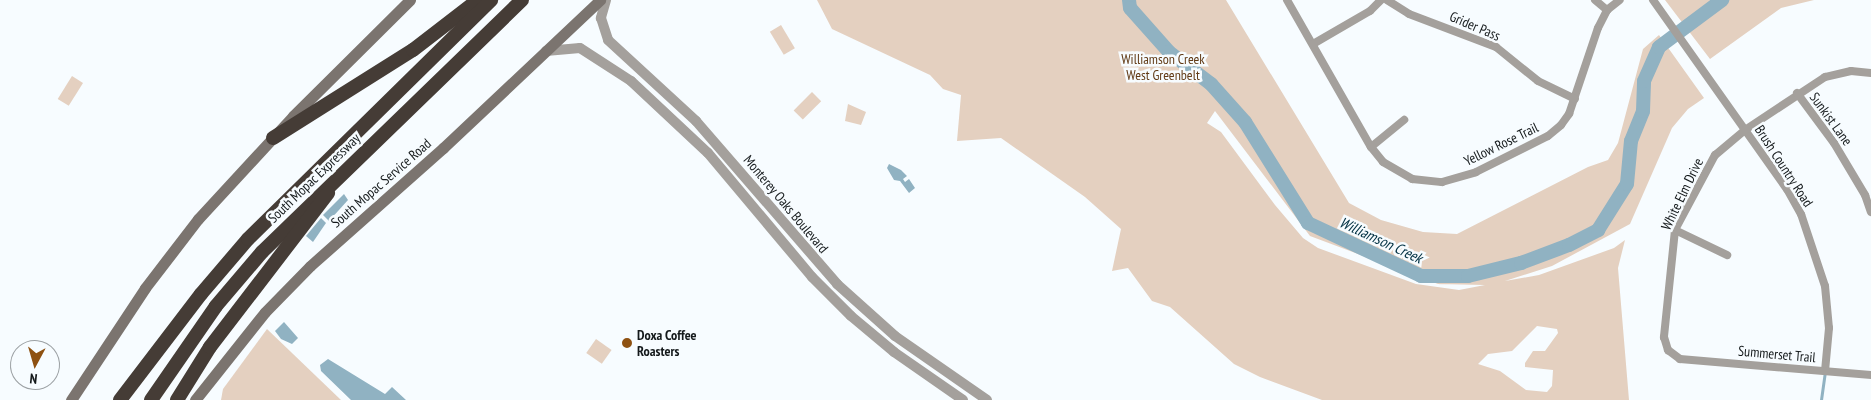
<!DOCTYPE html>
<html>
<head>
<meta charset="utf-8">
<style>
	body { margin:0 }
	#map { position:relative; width:1871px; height:400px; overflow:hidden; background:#f7fcff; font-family:"PT Sans Narrow",sans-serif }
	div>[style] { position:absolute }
	.green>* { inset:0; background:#e4d0c0; transform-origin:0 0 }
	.water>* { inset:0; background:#90b2c2 }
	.stream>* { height:2.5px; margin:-1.25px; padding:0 1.25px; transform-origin:1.25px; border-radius:1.25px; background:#90b2c2 }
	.river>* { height:14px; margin:-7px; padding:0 7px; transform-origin:7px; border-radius:7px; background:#90b2c2 }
	.minor>* { height:8px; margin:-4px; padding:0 4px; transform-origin:4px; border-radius:4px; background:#a4a09c }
	.tertiary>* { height:10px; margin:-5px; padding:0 5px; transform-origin:5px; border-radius:5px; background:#a4a09c }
	.secondary>* { height:11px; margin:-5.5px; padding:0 5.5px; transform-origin:5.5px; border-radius:5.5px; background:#7b746f }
	.motorway>* { height:14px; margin:-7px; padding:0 7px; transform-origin:7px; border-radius:7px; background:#453c36 }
	.dots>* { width:14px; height:14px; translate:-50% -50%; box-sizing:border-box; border:2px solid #f7fcff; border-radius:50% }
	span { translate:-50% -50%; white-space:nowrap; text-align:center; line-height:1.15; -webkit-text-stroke:5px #f7fcff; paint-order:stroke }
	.street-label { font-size:14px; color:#14191b }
	.park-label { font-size:14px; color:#623b17 }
	.poi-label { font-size:14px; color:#14191b; font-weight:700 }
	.left { translate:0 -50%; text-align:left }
	.water-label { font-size:15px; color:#003042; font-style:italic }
	.north { position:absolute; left:10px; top:340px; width:50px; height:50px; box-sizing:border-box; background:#f7fcff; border:1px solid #9ca1a4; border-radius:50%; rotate:186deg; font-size:14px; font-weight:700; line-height:20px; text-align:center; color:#14191b }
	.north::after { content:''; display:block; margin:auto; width:18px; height:22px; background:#8e5111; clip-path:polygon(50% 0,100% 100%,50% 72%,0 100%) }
</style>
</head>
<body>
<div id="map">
	<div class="green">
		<div style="clip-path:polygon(evenodd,817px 0,1226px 0,1349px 203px,1381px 220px,1423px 232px,1457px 234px,1588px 167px,1608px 160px,1618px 143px,1643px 49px,1659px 35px,1704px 98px,1688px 109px,1672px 128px,1630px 224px,1552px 266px,1505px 281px,1539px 275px,1614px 248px,1625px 240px,1618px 268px,1629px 400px,1322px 400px,1260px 377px,1234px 364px,1170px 307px,1152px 301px,1128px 268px,1112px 271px,1121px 229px,1085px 197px,1001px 138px,957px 141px,961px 95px,943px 89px,930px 75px,832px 29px,817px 0,1215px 111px,1310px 236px,1438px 284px,1485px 285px,1459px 290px,1416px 284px,1318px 248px,1303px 238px,1275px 205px,1221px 132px,1207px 123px,1215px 111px,817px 0,1537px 326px,1557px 329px,1558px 333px,1545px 351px,1533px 351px,1525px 363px,1525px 367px,1553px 370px,1552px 386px,1547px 392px,1526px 390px,1500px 371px,1478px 364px,1488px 354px,1512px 351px,1537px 326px)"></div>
		<div style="clip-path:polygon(1665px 0,1814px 0,1781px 8px,1710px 59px)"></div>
		<div style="left:781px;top:25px;width:27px;height:13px;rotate:59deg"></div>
		<div style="left:72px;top:76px;width:13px;height:27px;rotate:32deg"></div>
		<div style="left:812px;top:92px;width:13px;height:26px;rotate:45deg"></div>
		<div style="clip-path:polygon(848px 104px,866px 112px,861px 125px,845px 121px)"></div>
		<div style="clip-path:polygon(267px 329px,341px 400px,221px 400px,223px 389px)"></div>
		<div style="left:596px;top:339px;width:19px;height:17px;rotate:35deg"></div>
	</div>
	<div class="water">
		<div style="clip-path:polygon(889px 164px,901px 170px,907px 176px,903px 179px,905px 182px,909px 179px,915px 188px,909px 193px,900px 181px,894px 180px,887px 168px)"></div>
		<div style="clip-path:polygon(344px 194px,348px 200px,329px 221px,323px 215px)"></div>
		<div style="clip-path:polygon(321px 218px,326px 223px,313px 242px,306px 236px)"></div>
		<div style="clip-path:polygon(284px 322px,298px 338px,292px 344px,281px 339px,275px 331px)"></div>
		<div style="clip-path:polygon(328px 359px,385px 394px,392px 387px,406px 400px,351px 400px,321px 371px,320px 365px)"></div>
	</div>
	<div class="stream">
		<div style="left:1821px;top:400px;width:28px;rotate:-82deg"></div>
	</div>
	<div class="river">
		<div style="left:1129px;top:0;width:8px;rotate:83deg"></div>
		<div style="left:1130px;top:8px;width:59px;rotate:48.4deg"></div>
		<div style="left:1169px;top:52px;width:53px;rotate:37.3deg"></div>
		<div style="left:1211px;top:84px;width:51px;rotate:48.2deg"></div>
		<div style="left:1245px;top:122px;width:119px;rotate:58deg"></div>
		<div style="left:1308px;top:223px;width:125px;rotate:25.1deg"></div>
		<div style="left:1421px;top:276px;width:47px"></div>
		<div style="left:1468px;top:276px;width:55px;rotate:-13.8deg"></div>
		<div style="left:1521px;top:263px;width:51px;rotate:-20.6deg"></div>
		<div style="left:1569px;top:245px;width:33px;rotate:-27deg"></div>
		<div style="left:1598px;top:230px;width:54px;rotate:-57.8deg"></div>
		<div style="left:1627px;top:184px;width:43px;rotate:-84.7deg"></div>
		<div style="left:1631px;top:141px;width:32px;rotate:-68deg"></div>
		<div style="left:1643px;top:111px;width:30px;rotate:-88deg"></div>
		<div style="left:1644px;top:81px;width:37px;rotate:-66deg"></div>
		<div style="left:1659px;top:47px;width:79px;rotate:-36.7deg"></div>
	</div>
	<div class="minor">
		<div style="left:1287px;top:0;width:169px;rotate:60.3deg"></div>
		<div style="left:1371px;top:147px;width:19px;rotate:51deg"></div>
		<div style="left:1383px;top:162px;width:34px;rotate:30deg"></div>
		<div style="left:1412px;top:179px;width:30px;rotate:6deg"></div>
		<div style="left:1442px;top:182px;width:35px;rotate:-16deg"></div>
		<div style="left:1476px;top:172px;width:80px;rotate:-26.6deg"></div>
		<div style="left:1548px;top:136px;width:17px;rotate:-40deg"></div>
		<div style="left:1561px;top:125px;width:14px;rotate:-54deg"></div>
		<div style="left:1569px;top:114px;width:91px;rotate:-71.4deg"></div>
		<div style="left:1598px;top:28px;width:20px;rotate:-63deg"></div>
		<div style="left:1607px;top:10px;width:16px;rotate:-38deg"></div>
		<div style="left:1387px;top:0;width:26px;rotate:32deg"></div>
		<div style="left:1409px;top:14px;width:93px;rotate:20.8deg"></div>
		<div style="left:1496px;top:47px;width:54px;rotate:39deg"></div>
		<div style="left:1538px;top:81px;width:41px;rotate:25.9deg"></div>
		<div style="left:1595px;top:0;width:16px;rotate:40deg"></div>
		<div style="left:1653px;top:0;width:232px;rotate:54.7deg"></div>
		<div style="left:1787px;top:189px;width:29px;rotate:61deg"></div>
		<div style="left:1801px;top:214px;width:76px;rotate:71.6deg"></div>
		<div style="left:1825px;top:286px;width:42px;rotate:84.6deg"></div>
		<div style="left:1829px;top:328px;width:43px;rotate:95.3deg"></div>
		<div style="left:1313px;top:44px;width:66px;rotate:-30.1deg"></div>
		<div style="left:1370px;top:11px;width:16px;rotate:-45deg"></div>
		<div style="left:1871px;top:73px;width:20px;rotate:-174deg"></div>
		<div style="left:1851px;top:71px;width:27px;rotate:167deg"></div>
		<div style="left:1825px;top:77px;width:96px;rotate:146.5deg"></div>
		<div style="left:1745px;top:130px;width:39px;rotate:140deg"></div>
		<div style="left:1715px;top:155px;width:85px;rotate:118.1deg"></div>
		<div style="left:1675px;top:230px;width:108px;rotate:95.9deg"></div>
		<div style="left:1664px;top:337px;width:14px;rotate:73deg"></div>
		<div style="left:1668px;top:350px;width:15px;rotate:37deg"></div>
		<div style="left:1680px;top:359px;width:192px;rotate:4.8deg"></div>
		<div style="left:1797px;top:93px;width:62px;rotate:53.5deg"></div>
		<div style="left:1834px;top:143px;width:61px;rotate:59.2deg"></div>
		<div style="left:1865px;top:195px;width:18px;rotate:71deg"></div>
		<div style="left:1371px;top:147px;width:43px;rotate:-39.3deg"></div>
		<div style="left:1675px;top:230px;width:58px;rotate:25.7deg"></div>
	</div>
	<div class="tertiary">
		<div style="left:606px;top:0;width:19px;rotate:106deg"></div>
		<div style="left:601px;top:18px;width:23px;rotate:72deg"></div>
		<div style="left:608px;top:40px;width:120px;rotate:42.6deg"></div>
		<div style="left:696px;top:121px;width:216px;rotate:49.1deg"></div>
		<div style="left:837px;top:284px;width:78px;rotate:41.9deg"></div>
		<div style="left:895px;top:336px;width:112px;rotate:34.8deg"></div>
		<div style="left:546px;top:51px;width:34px;rotate:-5deg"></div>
		<div style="left:580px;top:48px;width:61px;rotate:32.9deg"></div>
		<div style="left:631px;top:81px;width:105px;rotate:43.1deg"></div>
		<div style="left:708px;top:153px;width:162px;rotate:50deg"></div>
		<div style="left:812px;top:277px;width:55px;rotate:45deg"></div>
		<div style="left:851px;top:316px;width:56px;rotate:39.9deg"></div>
		<div style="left:894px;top:352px;width:84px;rotate:34.8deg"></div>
	</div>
	<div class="secondary">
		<div style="left:71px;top:400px;width:134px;rotate:-56.5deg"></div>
		<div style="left:145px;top:288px;width:87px;rotate:-52.5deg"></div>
		<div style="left:198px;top:219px;width:140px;rotate:-47.3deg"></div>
		<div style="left:293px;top:116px;width:165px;rotate:-44.8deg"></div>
		<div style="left:195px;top:400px;width:112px;rotate:-51.5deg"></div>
		<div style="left:265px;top:312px;width:64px;rotate:-45.6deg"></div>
		<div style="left:310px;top:266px;width:178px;rotate:-41.6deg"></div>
		<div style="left:443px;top:148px;width:216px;rotate:-43.3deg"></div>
	</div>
	<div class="motorway">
		<div style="left:273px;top:138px;width:165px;rotate:-32.2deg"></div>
		<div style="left:413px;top:50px;width:82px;rotate:-37.6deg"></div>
		<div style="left:120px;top:400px;width:133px;rotate:-52.6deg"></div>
		<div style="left:201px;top:294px;width:72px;rotate:-49.5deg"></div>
		<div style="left:248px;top:239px;width:341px;rotate:-44.5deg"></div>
		<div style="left:151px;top:400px;width:114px;rotate:-55.3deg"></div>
		<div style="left:216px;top:306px;width:71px;rotate:-49.6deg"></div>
		<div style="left:262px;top:252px;width:362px;rotate:-44.1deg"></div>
		<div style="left:177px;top:400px;width:62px;rotate:-58.1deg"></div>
		<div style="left:210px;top:347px;width:194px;rotate:-52.5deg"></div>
	</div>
	<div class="dots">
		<div style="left:627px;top:343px;background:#8e5111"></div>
	</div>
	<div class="street-label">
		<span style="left:1475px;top:26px;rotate:23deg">Grider Pass</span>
		<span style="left:1831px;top:119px;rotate:54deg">Sunkist Lane</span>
		<span style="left:1501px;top:144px;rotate:-26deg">Yellow Rose Trail</span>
		<span style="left:1784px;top:166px;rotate:57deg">Brush Country Road</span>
		<span style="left:314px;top:178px;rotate:-44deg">South Mopac Expressway</span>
		<span style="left:381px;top:183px;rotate:-41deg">South Mopac Service Road</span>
		<span style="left:1682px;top:194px;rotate:-64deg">White Elm Drive</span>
		<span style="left:786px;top:204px;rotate:50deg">Monterey Oaks Boulevard</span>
		<span style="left:1777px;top:354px;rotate:5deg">Summerset Trail</span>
	</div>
	<div class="park-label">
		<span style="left:1163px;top:67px">Williamson Creek<br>West Greenbelt</span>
	</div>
	<div class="poi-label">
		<span class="left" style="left:637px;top:343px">Doxa Coffee<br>Roasters</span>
	</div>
	<div class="water-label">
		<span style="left:1381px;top:240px;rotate:25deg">Williamson Creek</span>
	</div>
	<div class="north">N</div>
</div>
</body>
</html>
